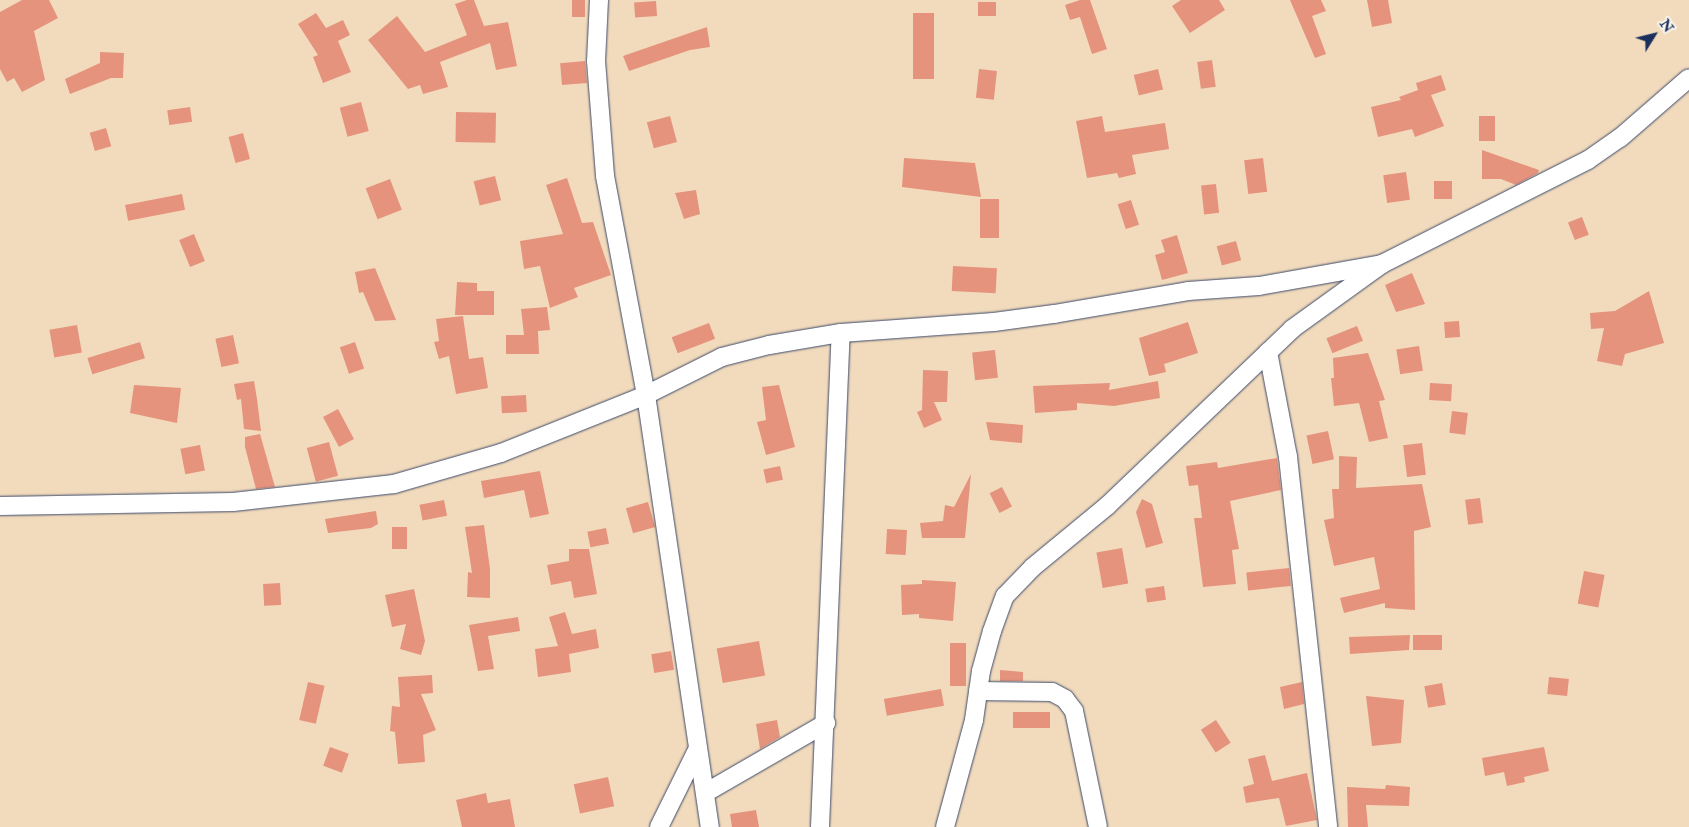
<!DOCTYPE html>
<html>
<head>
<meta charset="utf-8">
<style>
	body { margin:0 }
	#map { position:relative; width:1689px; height:827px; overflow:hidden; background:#f2dbbc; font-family:"IM FELL Double Pica",serif }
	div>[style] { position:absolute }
	.building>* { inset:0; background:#e5937d; transform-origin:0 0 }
	.roads { filter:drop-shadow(0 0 1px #3b496c) drop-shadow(0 0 1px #3b496c) }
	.minor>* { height:18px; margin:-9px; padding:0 9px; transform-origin:9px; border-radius:9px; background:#fff }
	span { translate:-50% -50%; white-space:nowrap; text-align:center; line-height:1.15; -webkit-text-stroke:4px #fbf7ec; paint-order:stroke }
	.north { position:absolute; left:1629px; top:10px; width:50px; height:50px; -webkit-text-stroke:4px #fbf7ec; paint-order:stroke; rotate:54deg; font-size:14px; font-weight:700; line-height:20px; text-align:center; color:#1b2f5e }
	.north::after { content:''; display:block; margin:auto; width:18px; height:22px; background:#1b2f5e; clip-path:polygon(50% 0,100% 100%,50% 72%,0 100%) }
</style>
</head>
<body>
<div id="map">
	<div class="building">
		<div style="clip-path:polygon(22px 0,49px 0,58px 18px,34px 31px,45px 80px,22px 92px,14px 78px,7px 82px,0 69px,0 12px)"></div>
		<div style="clip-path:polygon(467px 0,474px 0,484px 26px,508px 22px,517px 66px,496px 70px,490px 43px,440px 62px,448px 87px,423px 94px,420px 85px,408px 89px,368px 40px,397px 16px,425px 52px,467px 35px,455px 4px)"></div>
		<div style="left:572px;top:0;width:13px;height:17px"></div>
		<div style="clip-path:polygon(1080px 0,1090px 0,1107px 49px,1092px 54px,1080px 17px,1070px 20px,1065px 5px)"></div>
		<div style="clip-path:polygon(1181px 0,1219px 0,1225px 10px,1190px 33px,1172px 6px)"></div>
		<div style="clip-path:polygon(1290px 0,1321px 0,1326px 11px,1312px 16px,1326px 54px,1315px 58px)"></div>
		<div style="clip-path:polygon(1367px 0,1388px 0,1392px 23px,1372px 27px)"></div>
		<div style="left:656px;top:1px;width:15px;height:22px;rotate:86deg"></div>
		<div style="left:996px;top:2px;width:14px;height:18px;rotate:90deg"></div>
		<div style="clip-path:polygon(316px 13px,326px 28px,343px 20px,350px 35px,338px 41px,351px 72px,323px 83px,313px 57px,318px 55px,298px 24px)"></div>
		<div style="left:913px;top:13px;width:21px;height:66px"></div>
		<div style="clip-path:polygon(707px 27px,710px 47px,690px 50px,629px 71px,623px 56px)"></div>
		<div style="clip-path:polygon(100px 52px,124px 53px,123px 78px,111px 78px,70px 94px,65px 79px,100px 63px)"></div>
		<div style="left:1212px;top:60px;width:27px;height:15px;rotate:82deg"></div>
		<div style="left:585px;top:61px;width:22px;height:25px;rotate:85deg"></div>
		<div style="left:979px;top:69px;width:18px;height:29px;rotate:6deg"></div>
		<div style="left:1158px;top:69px;width:21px;height:25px;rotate:76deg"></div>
		<div style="clip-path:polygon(1441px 75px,1446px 90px,1431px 95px,1444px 126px,1415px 137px,1412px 129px,1378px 137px,1371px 107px,1401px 100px,1399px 97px,1418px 90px,1416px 83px)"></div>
		<div style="left:361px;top:102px;width:30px;height:22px;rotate:75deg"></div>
		<div style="left:190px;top:107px;width:15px;height:23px;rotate:82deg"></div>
		<div style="left:456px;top:112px;width:40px;height:30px;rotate:1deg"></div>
		<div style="left:670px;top:116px;width:27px;height:24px;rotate:75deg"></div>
		<div style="clip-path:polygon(1102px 116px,1105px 132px,1165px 123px,1169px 149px,1132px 155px,1136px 174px,1119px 178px,1117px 173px,1087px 178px,1076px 121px)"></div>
		<div style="left:1479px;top:116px;width:16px;height:25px"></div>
		<div style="left:106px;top:128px;width:19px;height:17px;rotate:74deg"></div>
		<div style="left:243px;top:133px;width:27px;height:15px;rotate:75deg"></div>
		<div style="clip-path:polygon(1482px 150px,1539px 170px,1538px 173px,1516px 185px,1501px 179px,1482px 179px)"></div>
		<div style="clip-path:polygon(904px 158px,975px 163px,981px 197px,902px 187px)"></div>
		<div style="left:1263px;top:158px;width:34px;height:19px;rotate:83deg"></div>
		<div style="left:1406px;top:172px;width:28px;height:23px;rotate:82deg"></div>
		<div style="left:495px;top:176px;width:25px;height:22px;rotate:76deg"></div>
		<div style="clip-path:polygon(567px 178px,582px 223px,593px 222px,611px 275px,574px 288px,578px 297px,550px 308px,540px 266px,524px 269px,520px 241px,563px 234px,546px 185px)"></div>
		<div style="left:390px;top:179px;width:33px;height:26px;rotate:69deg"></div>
		<div style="left:1434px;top:181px;width:18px;height:18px"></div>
		<div style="left:1216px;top:184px;width:29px;height:15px;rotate:84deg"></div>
		<div style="clip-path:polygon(696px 190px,700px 214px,684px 219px,675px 193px)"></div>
		<div style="left:182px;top:194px;width:16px;height:58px;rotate:79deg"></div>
		<div style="left:980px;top:199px;width:19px;height:39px"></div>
		<div style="left:1131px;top:200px;width:26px;height:14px;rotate:72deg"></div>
		<div style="left:1582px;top:217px;width:19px;height:15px;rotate:69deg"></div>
		<div style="left:194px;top:234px;width:29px;height:16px;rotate:68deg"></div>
		<div style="clip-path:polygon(1177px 235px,1188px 273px,1162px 280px,1155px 255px,1165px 252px,1161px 240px)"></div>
		<div style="left:1236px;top:241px;width:20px;height:20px;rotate:75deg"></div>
		<div style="left:953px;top:266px;width:44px;height:25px;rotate:3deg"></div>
		<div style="clip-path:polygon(375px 268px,396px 320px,375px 321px,363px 292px,359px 293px,355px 272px)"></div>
		<div style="clip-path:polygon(1412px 273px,1425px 304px,1396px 312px,1385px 285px)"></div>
		<div style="clip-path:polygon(457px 282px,477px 283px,477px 291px,494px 291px,494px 315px,455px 315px)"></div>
		<div style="clip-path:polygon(1649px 291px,1664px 343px,1625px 354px,1622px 366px,1597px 361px,1604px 328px,1591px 329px,1590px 313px,1615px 311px)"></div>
		<div style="clip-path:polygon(547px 307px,550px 330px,538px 331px,539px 354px,506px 354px,506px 335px,524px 335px,521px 309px)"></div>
		<div style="clip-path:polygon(463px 316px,469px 359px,483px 357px,488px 388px,456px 394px,449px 356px,439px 359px,434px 342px,439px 341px,436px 319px)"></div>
		<div style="left:1459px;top:321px;width:16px;height:15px;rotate:86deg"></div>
		<div style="clip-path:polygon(1188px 322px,1198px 353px,1164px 364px,1166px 372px,1149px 376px,1139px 338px)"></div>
		<div style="left:709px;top:323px;width:17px;height:40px;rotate:69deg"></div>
		<div style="left:77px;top:325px;width:28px;height:28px;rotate:80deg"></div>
		<div style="left:1357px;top:326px;width:16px;height:33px;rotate:68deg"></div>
		<div style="left:233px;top:335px;width:29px;height:18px;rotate:78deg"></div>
		<div style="left:140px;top:342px;width:17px;height:55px;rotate:73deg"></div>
		<div style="left:355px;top:342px;width:28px;height:16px;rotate:71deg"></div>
		<div style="left:1419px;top:346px;width:25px;height:23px;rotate:81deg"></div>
		<div style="left:995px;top:350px;width:28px;height:23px;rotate:84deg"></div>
		<div style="clip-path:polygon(1368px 353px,1385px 400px,1379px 401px,1388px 438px,1369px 442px,1359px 403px,1334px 406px,1331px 378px,1334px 378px,1333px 358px)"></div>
		<div style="clip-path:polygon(923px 370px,948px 371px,947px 402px,934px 402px,942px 420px,924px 428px,917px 412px,922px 410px)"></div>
		<div style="clip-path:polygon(254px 381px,257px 399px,261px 431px,244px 429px,241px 399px,237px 400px,234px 384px)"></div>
		<div style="clip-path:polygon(1158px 381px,1160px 398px,1114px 406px,1077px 403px,1077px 410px,1035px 413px,1033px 386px,1110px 383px,1109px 390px)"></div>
		<div style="left:1430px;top:383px;width:22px;height:17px;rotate:3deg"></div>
		<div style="clip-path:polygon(134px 385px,181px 388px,177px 423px,130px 413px)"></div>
		<div style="clip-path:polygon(779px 385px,795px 447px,766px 455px,757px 422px,766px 420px,762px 387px)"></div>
		<div style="left:526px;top:395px;width:17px;height:25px;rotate:87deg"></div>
		<div style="left:338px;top:409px;width:34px;height:17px;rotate:62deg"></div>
		<div style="left:1452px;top:411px;width:16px;height:22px;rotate:7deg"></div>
		<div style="clip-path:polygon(986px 422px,1023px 425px,1022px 443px,990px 440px)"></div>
		<div style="left:1328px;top:431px;width:29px;height:22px;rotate:78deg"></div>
		<div style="clip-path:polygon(260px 434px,275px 487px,256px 489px,245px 447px,245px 437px)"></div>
		<div style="left:329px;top:442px;width:35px;height:23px;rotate:75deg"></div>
		<div style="left:1422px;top:443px;width:32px;height:19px;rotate:83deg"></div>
		<div style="left:200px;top:445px;width:26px;height:20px;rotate:79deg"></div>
		<div style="clip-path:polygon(1339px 456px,1357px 457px,1356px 488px,1422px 484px,1431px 527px,1414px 531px,1415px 610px,1385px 608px,1385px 603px,1344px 613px,1340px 598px,1380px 589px,1374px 557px,1334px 566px,1324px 520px,1334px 518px,1332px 489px,1339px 489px)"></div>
		<div style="clip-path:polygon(1277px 458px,1281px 490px,1230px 501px,1239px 549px,1232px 550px,1236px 584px,1203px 587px,1194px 518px,1202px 518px,1198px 485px,1189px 486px,1186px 466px,1217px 462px,1218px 468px)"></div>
		<div style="left:780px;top:466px;width:14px;height:17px;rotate:78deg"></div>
		<div style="clip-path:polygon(540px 471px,549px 514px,530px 518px,524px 490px,484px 498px,481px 481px)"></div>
		<div style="clip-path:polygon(971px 474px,965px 538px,922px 538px,920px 523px,943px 521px,945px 505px,954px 507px)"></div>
		<div style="left:1002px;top:487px;width:22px;height:14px;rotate:63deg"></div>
		<div style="left:1480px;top:498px;width:25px;height:15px;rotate:83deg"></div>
		<div style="clip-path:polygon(1142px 499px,1152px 504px,1163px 543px,1146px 548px,1136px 512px)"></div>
		<div style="left:444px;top:500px;width:16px;height:25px;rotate:79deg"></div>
		<div style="left:648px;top:502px;width:26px;height:23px;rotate:74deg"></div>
		<div style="clip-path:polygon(376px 511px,378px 524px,371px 528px,328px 533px,325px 519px)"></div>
		<div style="clip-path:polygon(484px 525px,490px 569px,490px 598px,467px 597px,468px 572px,472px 573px,465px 527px)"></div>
		<div style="left:392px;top:527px;width:15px;height:22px"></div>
		<div style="left:606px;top:528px;width:16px;height:19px;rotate:79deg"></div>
		<div style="left:887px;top:529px;width:20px;height:25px;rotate:3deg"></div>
		<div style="left:1122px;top:548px;width:36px;height:26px;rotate:80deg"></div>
		<div style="clip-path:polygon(569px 549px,589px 549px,597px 594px,574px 598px,571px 581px,551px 585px,547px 565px,569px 561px)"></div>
		<div style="left:1289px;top:568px;width:18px;height:43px;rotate:84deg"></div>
		<div style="left:1584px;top:571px;width:21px;height:33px;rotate:11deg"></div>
		<div style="clip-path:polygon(922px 580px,956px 582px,953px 621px,919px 618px,919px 614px,902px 615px,901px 585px,922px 584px)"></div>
		<div style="left:280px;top:583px;width:22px;height:17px;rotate:87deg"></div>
		<div style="left:1164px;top:586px;width:14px;height:19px;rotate:82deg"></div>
		<div style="clip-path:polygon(414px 589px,425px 641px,421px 655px,400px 649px,406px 624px,392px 627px,385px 595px)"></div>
		<div style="clip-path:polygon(565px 612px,572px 634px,596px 629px,599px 648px,569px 654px,571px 672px,538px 677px,535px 649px,558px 646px,549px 617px)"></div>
		<div style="clip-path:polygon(518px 617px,520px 631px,488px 636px,494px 669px,478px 671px,469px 625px)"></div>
		<div style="clip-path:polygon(1410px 635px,1409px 650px,1350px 654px,1349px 637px)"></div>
		<div style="left:1413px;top:635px;width:29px;height:15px"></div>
		<div style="left:759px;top:641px;width:35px;height:43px;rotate:80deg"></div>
		<div style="left:950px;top:643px;width:16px;height:43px"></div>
		<div style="left:671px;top:651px;width:19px;height:20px;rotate:81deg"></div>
		<div style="clip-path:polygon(1000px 670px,1023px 672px,1023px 681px,1000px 681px)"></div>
		<div style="clip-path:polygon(432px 675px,433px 693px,421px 694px,436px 730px,423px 735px,425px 762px,398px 764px,395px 732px,390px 731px,392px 706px,400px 707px,398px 677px)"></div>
		<div style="left:1549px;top:677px;width:20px;height:17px;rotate:6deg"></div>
		<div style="left:308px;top:682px;width:17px;height:39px;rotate:13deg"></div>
		<div style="clip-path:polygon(1302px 682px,1304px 704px,1284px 709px,1280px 687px)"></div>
		<div style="left:1442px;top:683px;width:22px;height:18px;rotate:80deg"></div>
		<div style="left:941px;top:689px;width:17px;height:58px;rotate:80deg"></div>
		<div style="clip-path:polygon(1366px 696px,1404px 700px,1401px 743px,1372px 746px)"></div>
		<div style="left:1013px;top:712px;width:37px;height:16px"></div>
		<div style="clip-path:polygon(777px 720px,780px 737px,760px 749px,756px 724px)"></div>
		<div style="left:1216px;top:720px;width:27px;height:18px;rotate:57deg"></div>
		<div style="left:330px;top:747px;width:20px;height:20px;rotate:20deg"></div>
		<div style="clip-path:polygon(1544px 747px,1549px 771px,1524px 777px,1525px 782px,1507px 786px,1504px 772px,1485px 776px,1482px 758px)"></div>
		<div style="clip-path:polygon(1265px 755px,1272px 781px,1307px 773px,1317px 820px,1286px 826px,1279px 798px,1246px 803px,1243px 787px,1254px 784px,1248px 759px)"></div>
		<div style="left:608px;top:777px;width:30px;height:35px;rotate:78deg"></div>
		<div style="clip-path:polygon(1386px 785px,1410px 787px,1409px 806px,1366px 805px,1368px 827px,1348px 827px,1347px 787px,1385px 789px)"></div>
		<div style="clip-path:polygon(486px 793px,488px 803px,510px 799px,515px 827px,462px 827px,456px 800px)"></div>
		<div style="clip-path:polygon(756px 810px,759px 827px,732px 827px,730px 814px)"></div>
	</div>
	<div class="roads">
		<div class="minor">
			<div style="left:599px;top:0;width:61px;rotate:92.8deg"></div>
			<div style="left:596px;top:61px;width:115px;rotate:85.5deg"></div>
			<div style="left:605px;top:176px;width:223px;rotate:79.4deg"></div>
			<div style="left:646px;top:395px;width:437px;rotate:81.6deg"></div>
			<div style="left:1268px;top:352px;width:107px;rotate:79.2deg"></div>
			<div style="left:1288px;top:457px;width:372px;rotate:83.8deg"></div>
			<div style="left:0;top:506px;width:233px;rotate:-1deg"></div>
			<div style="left:233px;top:502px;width:162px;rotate:-6.4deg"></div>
			<div style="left:394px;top:484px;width:111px;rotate:-16.2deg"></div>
			<div style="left:501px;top:453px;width:156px;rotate:-21.8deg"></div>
			<div style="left:646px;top:395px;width:85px;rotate:-26.6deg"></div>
			<div style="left:722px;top:357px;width:49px;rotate:-14.3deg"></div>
			<div style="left:769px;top:345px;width:73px;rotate:-9.5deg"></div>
			<div style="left:841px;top:333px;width:153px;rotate:-4.1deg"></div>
			<div style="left:994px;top:322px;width:61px;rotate:-7.6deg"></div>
			<div style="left:1054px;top:314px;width:136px;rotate:-9.7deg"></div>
			<div style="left:1188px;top:291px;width:71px;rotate:-4deg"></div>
			<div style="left:1259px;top:286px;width:125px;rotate:-10.1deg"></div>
			<div style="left:978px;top:691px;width:74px;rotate:0.8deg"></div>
			<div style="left:1052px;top:692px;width:15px;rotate:28deg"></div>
			<div style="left:1065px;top:699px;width:15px;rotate:53deg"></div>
			<div style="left:1074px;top:711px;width:118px;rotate:78.3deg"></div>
			<div style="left:705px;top:793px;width:140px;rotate:-30deg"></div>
			<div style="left:659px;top:827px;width:86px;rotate:-63.7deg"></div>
			<div style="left:820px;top:827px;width:494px;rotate:-87.6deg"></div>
			<div style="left:945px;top:827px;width:111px;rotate:-74.8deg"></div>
			<div style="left:974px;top:720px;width:49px;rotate:-81.9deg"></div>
			<div style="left:981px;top:671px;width:41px;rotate:-74.6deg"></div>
			<div style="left:992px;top:631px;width:37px;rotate:-70deg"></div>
			<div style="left:1005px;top:596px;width:40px;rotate:-46deg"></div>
			<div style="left:1033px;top:567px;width:96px;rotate:-39.5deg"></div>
			<div style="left:1107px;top:506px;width:256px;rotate:-43.7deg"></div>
			<div style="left:1292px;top:329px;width:111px;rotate:-35.8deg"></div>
			<div style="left:1382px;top:264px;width:231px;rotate:-26.8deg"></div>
			<div style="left:1588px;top:160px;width:39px;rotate:-35deg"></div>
			<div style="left:1620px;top:138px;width:91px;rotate:-41deg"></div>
		</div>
	</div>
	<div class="north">N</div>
</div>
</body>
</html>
